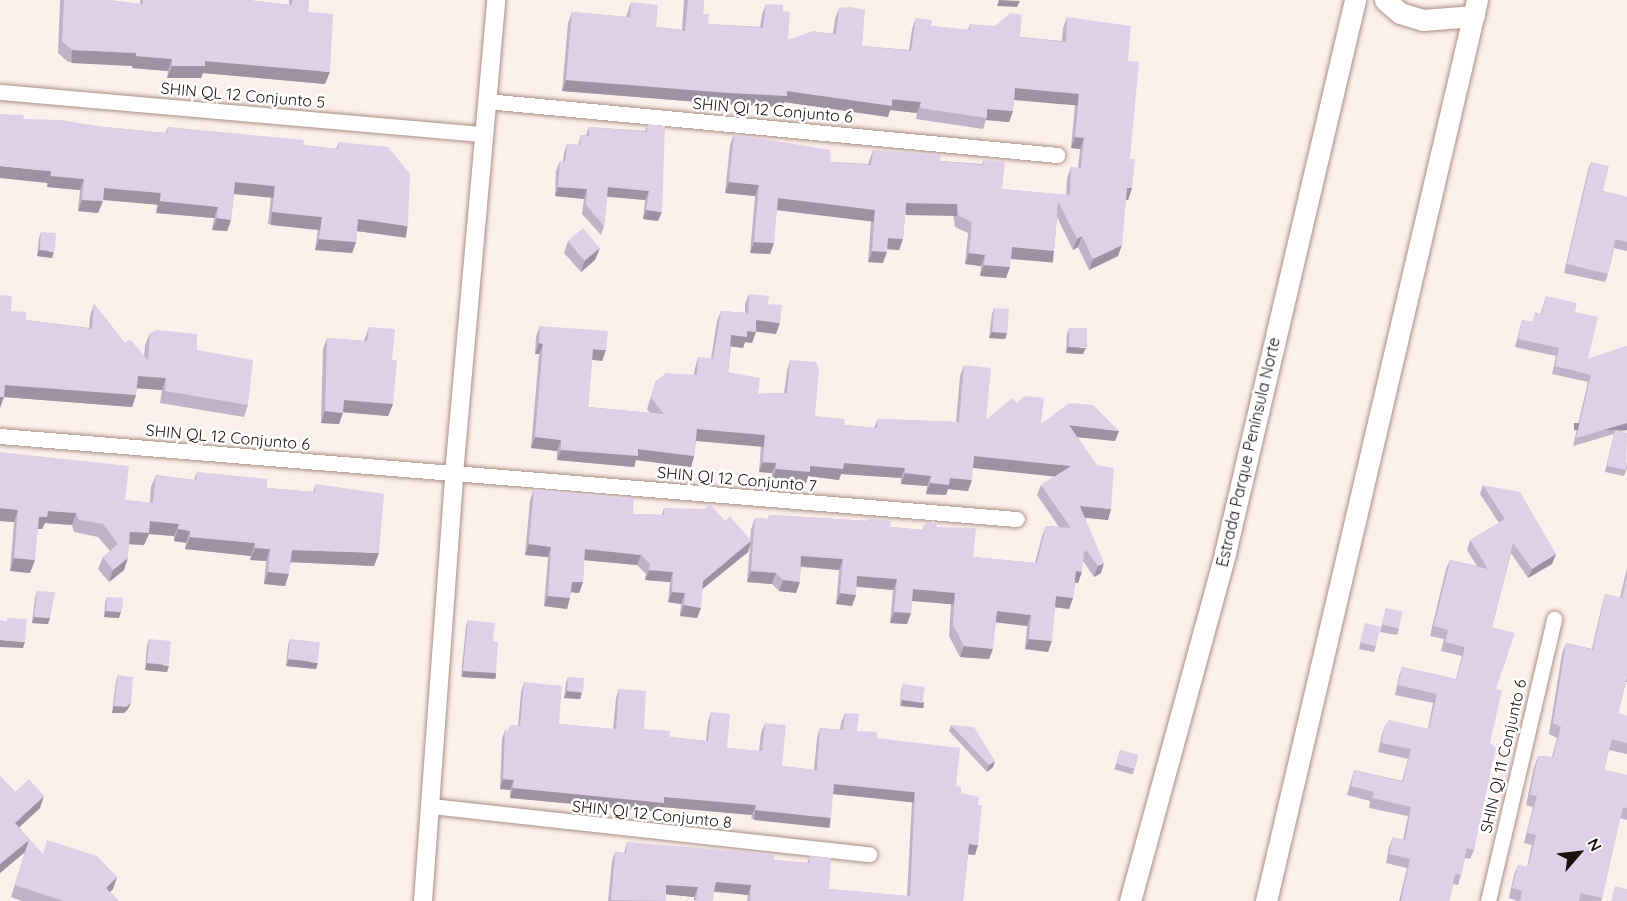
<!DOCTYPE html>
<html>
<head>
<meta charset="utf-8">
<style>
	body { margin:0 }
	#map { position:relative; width:1627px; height:901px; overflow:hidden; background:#fcf0ec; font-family:Quicksand,sans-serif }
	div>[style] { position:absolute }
	.roads { filter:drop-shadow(0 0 2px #a98f84) drop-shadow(0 0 2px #a98f84) }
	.minor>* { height:15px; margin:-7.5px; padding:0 7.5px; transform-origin:7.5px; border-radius:7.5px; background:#fff }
	.tertiary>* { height:18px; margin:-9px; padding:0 9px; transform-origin:9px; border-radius:9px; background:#fff }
	.secondary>* { height:21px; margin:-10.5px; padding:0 10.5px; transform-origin:10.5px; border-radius:10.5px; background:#fff }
	.wall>* { inset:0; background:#c1b3c7; transform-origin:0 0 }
	.shaded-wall>* { inset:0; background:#9d92a2; transform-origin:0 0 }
	.building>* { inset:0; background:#e0d0e7; transform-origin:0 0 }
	span { translate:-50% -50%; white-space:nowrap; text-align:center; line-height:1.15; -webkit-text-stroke:5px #fff; paint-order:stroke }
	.street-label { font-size:16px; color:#1a110d }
	.north { position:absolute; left:1549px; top:823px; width:60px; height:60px; -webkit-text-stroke:4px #fff; paint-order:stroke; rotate:62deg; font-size:16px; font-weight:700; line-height:24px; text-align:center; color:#1a110d }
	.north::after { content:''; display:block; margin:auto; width:21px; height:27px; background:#1a110d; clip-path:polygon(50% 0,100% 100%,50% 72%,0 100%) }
</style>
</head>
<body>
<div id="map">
	<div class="roads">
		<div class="minor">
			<div style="left:0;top:92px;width:484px;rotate:5deg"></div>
			<div style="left:486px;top:101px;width:574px;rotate:5.4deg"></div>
			<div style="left:0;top:436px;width:1020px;rotate:4.67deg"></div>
			<div style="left:432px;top:806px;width:440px;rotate:6.3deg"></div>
			<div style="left:1488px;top:901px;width:290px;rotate:-76.8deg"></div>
		</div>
		<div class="tertiary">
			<div style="left:423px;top:901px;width:428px;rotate:-85.8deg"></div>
			<div style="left:454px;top:474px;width:476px;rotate:-84.9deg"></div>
		</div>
		<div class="secondary">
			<div style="left:1385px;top:0;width:20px;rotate:41deg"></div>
			<div style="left:1400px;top:13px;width:24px;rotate:17deg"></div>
			<div style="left:1423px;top:20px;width:51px;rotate:-4.5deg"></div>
			<div style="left:1130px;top:901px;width:361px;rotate:-74.7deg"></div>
			<div style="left:1225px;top:553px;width:568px;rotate:-76.77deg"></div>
			<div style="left:1266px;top:901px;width:925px;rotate:-76.82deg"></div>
		</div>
	</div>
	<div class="wall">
		<div style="clip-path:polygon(60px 0,115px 0,115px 1px,140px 4px,140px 0,248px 0,289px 5px,289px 0,309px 0,308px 12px,325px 84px,203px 73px,201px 78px,167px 78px,168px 71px,132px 68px,132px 65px,68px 62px,58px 53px)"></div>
		<div style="clip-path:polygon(684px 0,704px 0,703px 14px,708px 24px,760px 27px,762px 15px,766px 4px,783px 11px,788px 40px,833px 33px,835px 19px,839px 8px,862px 46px,909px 50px,912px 29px,916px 18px,931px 26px,968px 30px,970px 24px,1020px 37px,1062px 41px,1063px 28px,1067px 17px,1128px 61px,1130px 159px,1132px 188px,1128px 200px,1126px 199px,1118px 256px,1089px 270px,1078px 247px,1073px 250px,1057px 217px,1054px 251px,1050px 262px,1011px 258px,1006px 278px,980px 276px,981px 266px,965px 264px,968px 233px,955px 227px,953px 215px,905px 214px,903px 239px,899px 250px,887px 249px,883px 263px,868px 262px,871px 221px,777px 210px,770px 254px,750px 253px,755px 196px,725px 193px,730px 145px,734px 134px,831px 162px,868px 164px,873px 150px,940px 161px,982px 164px,984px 160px,1002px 189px,1066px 195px,1067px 178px,1071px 167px,1078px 168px,1080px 149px,1071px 148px,1075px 105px,1014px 99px,1013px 111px,1009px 122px,986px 120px,983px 129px,916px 119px,917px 113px,890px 110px,888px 117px,784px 102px,783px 107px,724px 104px,562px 91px,568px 23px,572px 12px,626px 17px,631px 2px,656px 27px,682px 30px)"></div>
		<div style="clip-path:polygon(23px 119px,165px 133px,168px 127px,303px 145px,336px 149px,339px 142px,404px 237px,357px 231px,356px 242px,352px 253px,315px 250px,318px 229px,268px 224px,271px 197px,234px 194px,231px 220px,227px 231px,212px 230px,214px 218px,156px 213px,157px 204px,103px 199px,98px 213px,78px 211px,80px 190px,47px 187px,47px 182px)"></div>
		<div style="clip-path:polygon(648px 124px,658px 221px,643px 219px,645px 200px,607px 197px,604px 226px,601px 235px,582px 214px,584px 199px,555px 196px,556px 171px,560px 161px,563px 162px,564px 153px,567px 144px,578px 145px,581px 135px,586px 135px,589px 127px,645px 131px)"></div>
		<div style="clip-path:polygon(1591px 162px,1603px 191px,1627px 197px,1627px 251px,1614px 248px,1608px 274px,1605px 282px,1564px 273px,1588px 170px)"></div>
		<div style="clip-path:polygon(41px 232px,52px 258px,37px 256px,39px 238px)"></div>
		<div style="clip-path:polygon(568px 241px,595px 260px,581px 272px,564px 253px)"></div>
		<div style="clip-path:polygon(749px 294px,768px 304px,776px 334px,756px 331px,752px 343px,745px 342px,743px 348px,731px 346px,728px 372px,758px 394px,784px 393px,787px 371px,790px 360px,815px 416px,845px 425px,874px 428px,878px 419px,956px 422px,960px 376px,964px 365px,986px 420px,1017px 403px,1041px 424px,1119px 431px,1115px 441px,1078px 437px,1108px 520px,1085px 517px,1101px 573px,1094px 577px,1083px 561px,1078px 583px,1075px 582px,1073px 598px,1069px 609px,1055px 607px,1048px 652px,1025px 649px,1027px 626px,996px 622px,989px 659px,960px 657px,949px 636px,951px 604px,912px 600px,911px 613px,907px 624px,890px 623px,893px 590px,856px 587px,852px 606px,836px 604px,839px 570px,801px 567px,796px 593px,779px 591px,772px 584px,747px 582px,750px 545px,748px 552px,702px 589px,701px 608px,697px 618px,680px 616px,681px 604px,668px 602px,670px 582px,645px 580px,646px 574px,637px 565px,584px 560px,583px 582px,579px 593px,571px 592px,567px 609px,544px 606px,548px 557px,525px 555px,530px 500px,534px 489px,633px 514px,662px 515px,664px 508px,725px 521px,750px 540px,751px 529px,755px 518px,768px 519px,769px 515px,868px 521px,869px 518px,890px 527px,923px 530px,924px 525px,937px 527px,973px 557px,1035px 563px,1042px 536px,1046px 526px,1059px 527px,1037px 495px,1041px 485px,1056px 476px,973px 467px,968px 491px,948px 489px,946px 495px,926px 494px,927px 486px,901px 484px,901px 478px,841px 474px,839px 480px,808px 476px,806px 483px,772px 480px,772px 473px,759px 472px,761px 446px,696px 440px,694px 456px,691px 467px,636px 460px,634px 467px,557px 460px,557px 451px,531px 448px,539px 354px,535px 354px,536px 336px,540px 326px,602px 361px,592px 360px,588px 407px,650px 413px,647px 409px,656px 381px,694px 375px,695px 368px,698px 357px,711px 359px,717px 321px,721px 311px,745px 313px,745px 304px)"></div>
		<div style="clip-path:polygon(1546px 296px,1575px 312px,1588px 359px,1627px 346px,1627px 430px,1621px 432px,1627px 468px,1624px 476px,1605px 472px,1614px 434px,1573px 446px,1588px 382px,1552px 374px,1556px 356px,1515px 347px,1522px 320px,1532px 322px,1541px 313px)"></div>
		<div style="clip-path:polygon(94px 304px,125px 343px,144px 357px,145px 345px,150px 333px,197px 350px,248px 405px,244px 417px,160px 403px,162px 390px,137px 388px,132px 407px,4px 397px,11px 311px,26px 320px,89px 328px,90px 316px)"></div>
		<div style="clip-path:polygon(994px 308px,1007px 333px,1005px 339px,989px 338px,992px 314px)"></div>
		<div style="clip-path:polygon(369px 327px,392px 360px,393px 404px,388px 416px,343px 412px,339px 424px,321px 423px,323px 349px,327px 338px,364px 341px)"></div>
		<div style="clip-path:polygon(1069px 328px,1083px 354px,1066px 353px,1067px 334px)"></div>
		<div style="clip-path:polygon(0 452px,125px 500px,150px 503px,151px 487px,156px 475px,194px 480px,197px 472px,267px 488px,313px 492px,316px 484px,374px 566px,291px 562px,285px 586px,264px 584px,266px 561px,250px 560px,251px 556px,185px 549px,186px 543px,174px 541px,174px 536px,149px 534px,144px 545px,129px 544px,124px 570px,109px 582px,98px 569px,103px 557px,110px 551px,98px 537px,74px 532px,72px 525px,45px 523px,42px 529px,38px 529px,30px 573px,10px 571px,14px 522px,0 521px)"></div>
		<div style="clip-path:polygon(1483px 485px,1556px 554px,1552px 564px,1528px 578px,1511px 553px,1492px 627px,1496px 689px,1490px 743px,1474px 850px,1470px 859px,1465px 858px,1461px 875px,1458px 885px,1453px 884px,1449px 901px,1399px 901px,1407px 868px,1386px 863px,1389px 847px,1393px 837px,1403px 840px,1408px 816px,1369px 808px,1370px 801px,1347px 795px,1354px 770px,1402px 781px,1408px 759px,1378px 752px,1382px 734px,1385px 725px,1428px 729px,1433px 703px,1395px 695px,1399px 676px,1402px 667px,1456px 679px,1462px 656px,1441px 651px,1444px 639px,1430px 636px,1446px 569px,1450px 560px,1477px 566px,1467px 550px,1470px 540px,1499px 523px,1480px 494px)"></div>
		<div style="clip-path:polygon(1627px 568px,1627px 682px,1626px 682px,1618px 713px,1627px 716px,1627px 754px,1609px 750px,1604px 770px,1627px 775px,1627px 820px,1620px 818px,1602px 898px,1601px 901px,1517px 901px,1509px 898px,1514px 875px,1518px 865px,1527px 867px,1532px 845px,1524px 843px,1533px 807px,1526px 805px,1534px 767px,1538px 756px,1552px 757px,1557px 738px,1549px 734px,1562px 654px,1566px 643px,1592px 649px,1602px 605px,1605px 594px,1620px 598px)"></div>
		<div style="clip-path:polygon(37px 591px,48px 624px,32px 623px,35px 597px)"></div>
		<div style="clip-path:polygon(107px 597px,119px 618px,104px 617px,105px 603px)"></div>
		<div style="clip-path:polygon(1386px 608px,1399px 629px,1397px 635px,1380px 632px)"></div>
		<div style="clip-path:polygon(468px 620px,493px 641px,496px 673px,494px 679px,461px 677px,466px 626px)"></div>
		<div style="clip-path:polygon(1365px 623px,1376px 646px,1374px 652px,1359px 649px)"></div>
		<div style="clip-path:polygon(149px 639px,167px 672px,145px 670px,147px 645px)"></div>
		<div style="clip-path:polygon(290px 639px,316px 669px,286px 666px,288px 645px)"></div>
		<div style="clip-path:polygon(118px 675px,128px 709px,124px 713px,112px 713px,116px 681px)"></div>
		<div style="clip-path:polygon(568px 677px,582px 693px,580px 699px,564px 698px,566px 683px)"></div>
		<div style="clip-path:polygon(524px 682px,559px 724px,613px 729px,616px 698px,619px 689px,644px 729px,670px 737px,706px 741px,708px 722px,711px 712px,727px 748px,759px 751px,761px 733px,765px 723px,782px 766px,814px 770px,817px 738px,820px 728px,840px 730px,841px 723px,845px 713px,857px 731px,877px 738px,956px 786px,961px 793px,975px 855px,968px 854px,963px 901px,747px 901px,748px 895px,714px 892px,712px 901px,694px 901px,694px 897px,666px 894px,666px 901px,608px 901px,612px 861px,615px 852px,624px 853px,627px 842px,774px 860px,807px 863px,810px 856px,829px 889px,907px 896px,912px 801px,833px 794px,827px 827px,751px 819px,752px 815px,662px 807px,660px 812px,510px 798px,510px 790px,500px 789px,502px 739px,505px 730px,509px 730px,510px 725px,518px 726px,521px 692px)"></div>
		<div style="clip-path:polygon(903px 684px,922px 708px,900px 706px,901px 691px)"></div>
		<div style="clip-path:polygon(951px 725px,993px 767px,987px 772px,949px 731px)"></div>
		<div style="left:1120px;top:750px;width:19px;height:20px;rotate:16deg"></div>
		<div style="clip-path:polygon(0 776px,15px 792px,40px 808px,19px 827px,42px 854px,117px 877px,113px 889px,110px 892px,119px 901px,22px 901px,11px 897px,25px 852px,0 873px)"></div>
	</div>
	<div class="shaded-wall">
		<div style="clip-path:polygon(999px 0,1020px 1px,1017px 7px,997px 6px)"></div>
		<div style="left:72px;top:50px;width:64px;height:13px;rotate:3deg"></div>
		<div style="clip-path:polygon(136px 56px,172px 59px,168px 71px,132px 68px)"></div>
		<div style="clip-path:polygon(205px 61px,330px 72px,325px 84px,203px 73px,201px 78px,167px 78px,172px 66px)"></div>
		<div style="clip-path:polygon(566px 80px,787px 91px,921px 102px,917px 113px,890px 110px,888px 117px,784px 102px,783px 107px,724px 104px,562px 91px)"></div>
		<div style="left:1015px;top:88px;width:64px;height:12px;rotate:5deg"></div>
		<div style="clip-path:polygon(987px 109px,1013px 111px,1009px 122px,986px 120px)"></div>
		<div style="clip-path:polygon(1075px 137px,1084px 138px,1080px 149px,1071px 148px)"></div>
		<div style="left:0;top:166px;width:51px;height:12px;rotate:6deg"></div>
		<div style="clip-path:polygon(51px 176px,84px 179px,80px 190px,47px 187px)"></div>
		<div style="left:235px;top:182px;width:40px;height:12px;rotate:6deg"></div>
		<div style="clip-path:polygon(729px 182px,759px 185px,755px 196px,725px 193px)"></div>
		<div style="clip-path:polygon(558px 187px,587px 189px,584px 199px,555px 196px)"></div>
		<div style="clip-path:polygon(608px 187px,649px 191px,645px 200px,604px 196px)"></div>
		<div style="left:104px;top:188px;width:57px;height:12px;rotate:5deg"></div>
		<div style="clip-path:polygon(1127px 188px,1132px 188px,1128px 200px,1123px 199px)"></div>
		<div style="left:778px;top:198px;width:98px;height:12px;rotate:7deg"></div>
		<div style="clip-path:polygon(82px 200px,103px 201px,98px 213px,78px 211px)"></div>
		<div style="clip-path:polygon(160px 201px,218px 207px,214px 218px,156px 213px)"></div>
		<div style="left:906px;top:203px;width:51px;height:12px;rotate:1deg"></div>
		<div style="clip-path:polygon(646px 210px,662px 212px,658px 221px,643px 219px)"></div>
		<div style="left:272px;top:212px;width:50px;height:13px;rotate:6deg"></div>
		<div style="clip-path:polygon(217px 218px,231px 220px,227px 231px,212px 230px)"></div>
		<div style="left:358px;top:219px;width:50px;height:12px;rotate:8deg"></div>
		<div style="clip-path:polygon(1082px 236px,1078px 247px,1073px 250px,1077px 239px)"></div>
		<div style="clip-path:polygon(888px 238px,903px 239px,899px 250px,884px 249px)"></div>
		<div style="clip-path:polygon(319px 239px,356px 242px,352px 253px,315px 250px)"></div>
		<div style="clip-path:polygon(754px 242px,774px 243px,770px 254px,750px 253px)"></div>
		<div style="clip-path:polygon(1122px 245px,1118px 256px,1089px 270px,1093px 259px)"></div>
		<div style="left:1012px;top:247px;width:42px;height:12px;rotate:5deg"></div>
		<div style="clip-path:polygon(600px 248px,595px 260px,581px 272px,585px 260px)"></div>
		<div style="clip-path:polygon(39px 250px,54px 252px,52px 258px,37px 256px)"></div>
		<div style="clip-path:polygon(872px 251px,887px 252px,883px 263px,868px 262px)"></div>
		<div style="clip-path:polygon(969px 253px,985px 255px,981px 266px,965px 264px)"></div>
		<div style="clip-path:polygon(984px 265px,1010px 267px,1006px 278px,980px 276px)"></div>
		<div style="clip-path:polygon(756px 320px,780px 323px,776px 334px,752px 331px)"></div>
		<div style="clip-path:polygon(747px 331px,756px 332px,752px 343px,745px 342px,743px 348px,728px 346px,731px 335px)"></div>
		<div style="clip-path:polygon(992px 332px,1007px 333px,1005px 339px,989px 338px)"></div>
		<div style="clip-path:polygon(539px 343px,543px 344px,539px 354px,535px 354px)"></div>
		<div style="clip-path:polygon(1068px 347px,1086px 348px,1083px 354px,1066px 353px)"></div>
		<div style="clip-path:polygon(593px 349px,606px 350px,602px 361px,589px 359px)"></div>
		<div style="clip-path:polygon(138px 376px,166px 378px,162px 390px,133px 388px)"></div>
		<div style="clip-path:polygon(5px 385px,136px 395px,132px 407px,4px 397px,0 408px,0 397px)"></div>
		<div style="clip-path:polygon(344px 400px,393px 404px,388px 416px,340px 412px)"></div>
		<div style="clip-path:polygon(325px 411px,343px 413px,339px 424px,321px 423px)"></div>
		<div style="left:1627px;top:423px;width:7px;height:53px;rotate:90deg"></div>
		<div style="clip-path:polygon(1069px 425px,1119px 431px,1115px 441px,1066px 436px)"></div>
		<div style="left:697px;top:429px;width:68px;height:12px;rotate:5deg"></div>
		<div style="clip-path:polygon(535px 437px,561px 440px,557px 451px,531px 448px)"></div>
		<div style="clip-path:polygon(638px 449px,694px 456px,691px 467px,636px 460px,634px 467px,557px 460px,561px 450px)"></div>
		<div style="left:974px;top:456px;width:98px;height:12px;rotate:6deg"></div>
		<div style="clip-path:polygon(763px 462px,776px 463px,772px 473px,759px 472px)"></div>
		<div style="clip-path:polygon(844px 463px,905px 468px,901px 478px,841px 474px,839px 480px,808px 476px,806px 483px,772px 480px,776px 469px)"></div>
		<div style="clip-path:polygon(905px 473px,931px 476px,927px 486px,901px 484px)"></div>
		<div style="clip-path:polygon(950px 478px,972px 480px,968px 491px,948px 489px,946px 495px,926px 494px,930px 483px)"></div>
		<div style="clip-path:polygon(1080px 506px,1111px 509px,1108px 520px,1076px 517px)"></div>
		<div style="clip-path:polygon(0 508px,18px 510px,14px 522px,0 521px)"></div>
		<div style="clip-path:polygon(48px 511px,76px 513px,72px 525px,45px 523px,42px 529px,34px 529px,39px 517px)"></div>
		<div style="clip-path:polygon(150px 521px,179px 524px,174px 536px,149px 534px,144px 545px,126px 544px,130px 532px)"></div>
		<div style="clip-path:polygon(178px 529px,190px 531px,186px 543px,174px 541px)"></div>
		<div style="clip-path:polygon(190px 537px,255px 543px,251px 556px,185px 549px)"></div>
		<div style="clip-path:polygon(751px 541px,748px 552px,699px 592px,703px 581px)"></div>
		<div style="clip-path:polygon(529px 544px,551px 547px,548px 557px,525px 555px)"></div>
		<div style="clip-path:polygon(255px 548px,270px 549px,266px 561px,250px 560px)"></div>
		<div style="clip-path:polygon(585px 549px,641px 555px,637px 565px,582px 560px)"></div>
		<div style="clip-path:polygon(292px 550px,379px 553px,374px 566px,287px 562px)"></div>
		<div style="clip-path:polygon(1556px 554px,1552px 564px,1528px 578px,1532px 569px)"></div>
		<div style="clip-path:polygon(801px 556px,843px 559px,839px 570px,798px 566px)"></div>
		<div style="clip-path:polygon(14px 558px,35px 560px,30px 573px,10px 571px)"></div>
		<div style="clip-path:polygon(128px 558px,124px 570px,109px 582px,113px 570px)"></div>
		<div style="clip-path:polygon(1104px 563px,1101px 573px,1094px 577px,1098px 566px)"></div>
		<div style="clip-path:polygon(649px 570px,673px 572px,670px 582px,645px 580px)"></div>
		<div style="clip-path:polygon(751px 571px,776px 573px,772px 584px,747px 582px)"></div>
		<div style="clip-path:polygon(1076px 571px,1082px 572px,1078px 583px,1072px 582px)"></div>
		<div style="clip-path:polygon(268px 572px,289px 574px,285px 586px,264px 584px)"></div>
		<div style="clip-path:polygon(857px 576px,897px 579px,893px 590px,853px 586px)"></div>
		<div style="clip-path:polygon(783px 580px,800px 582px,796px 593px,779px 591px)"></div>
		<div style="clip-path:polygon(572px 582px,583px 582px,579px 593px,568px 592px)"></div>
		<div style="left:913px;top:589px;width:42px;height:12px;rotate:5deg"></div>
		<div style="clip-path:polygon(672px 592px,685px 593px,681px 604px,668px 602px)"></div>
		<div style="clip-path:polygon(840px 593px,856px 595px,852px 606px,836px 604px)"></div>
		<div style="clip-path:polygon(548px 596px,570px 598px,567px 609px,544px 606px)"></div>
		<div style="clip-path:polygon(1056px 596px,1073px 598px,1069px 609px,1053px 607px)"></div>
		<div style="clip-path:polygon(684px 605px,701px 608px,697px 618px,680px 616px)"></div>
		<div style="clip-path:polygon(106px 611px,121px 612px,119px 618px,104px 617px)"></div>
		<div style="clip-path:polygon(997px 611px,1031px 615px,1027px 626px,993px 622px)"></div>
		<div style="clip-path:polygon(894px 612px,911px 613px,907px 624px,890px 623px)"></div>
		<div style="clip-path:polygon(34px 617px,50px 618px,48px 624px,32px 623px)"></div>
		<div style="clip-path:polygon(1029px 639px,1052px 641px,1048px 652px,1025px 649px)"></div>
		<div style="clip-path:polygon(0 640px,25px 642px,23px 648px,0 647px)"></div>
		<div style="clip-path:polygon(964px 646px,993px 649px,989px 659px,960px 657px)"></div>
		<div style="clip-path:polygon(289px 659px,318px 663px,316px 669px,286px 666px)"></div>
		<div style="clip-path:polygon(147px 663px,169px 666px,167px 672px,145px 670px)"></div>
		<div style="left:463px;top:671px;width:33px;height:6px;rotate:3deg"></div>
		<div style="clip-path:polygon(567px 691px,582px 693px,580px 699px,564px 698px)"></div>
		<div style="left:902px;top:700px;width:22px;height:6px;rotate:5deg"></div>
		<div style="clip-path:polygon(131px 703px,128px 709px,124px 713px,112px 713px,114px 706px)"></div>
		<div style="clip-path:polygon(995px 761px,993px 767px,987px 772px,989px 765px)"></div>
		<div style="clip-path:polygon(503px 779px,514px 780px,510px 790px,500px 789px)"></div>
		<div style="left:834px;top:784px;width:81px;height:10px;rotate:6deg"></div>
		<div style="clip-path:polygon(513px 788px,664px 797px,756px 805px,752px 815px,662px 807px,660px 812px,510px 798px)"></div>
		<div style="clip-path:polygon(44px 796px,40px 808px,11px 835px,15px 823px)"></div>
		<div style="left:755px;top:810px;width:76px;height:10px;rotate:6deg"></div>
		<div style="clip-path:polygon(29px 840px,25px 852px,0 873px,0 864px)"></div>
		<div style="clip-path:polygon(969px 844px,978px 845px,975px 855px,965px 854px)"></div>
		<div style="clip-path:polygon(117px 877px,113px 889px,102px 900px,106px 888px)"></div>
		<div style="clip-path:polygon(716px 882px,751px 885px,748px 895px,712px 891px)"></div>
		<div style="clip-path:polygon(666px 885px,698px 887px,694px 897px,663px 894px)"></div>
	</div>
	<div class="building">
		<div style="clip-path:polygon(64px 0,115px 0,115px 1px,143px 4px,143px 0,248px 0,292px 5px,293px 0,309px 0,308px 12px,333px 14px,330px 72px,205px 61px,205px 66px,172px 66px,172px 59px,136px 56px,136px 53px,72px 50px,62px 41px)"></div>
		<div style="clip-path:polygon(688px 0,704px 0,703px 14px,709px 14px,708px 24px,763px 28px,766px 4px,783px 5px,783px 11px,790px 12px,788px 40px,813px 31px,836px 34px,839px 8px,851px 7px,865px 10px,862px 46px,911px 51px,916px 18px,932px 20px,931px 26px,970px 30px,970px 24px,995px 26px,1010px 13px,1022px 15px,1020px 37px,1066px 42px,1067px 17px,1131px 26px,1128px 61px,1139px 62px,1130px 159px,1135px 159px,1132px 188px,1127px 188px,1122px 245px,1093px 259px,1082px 236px,1077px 239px,1058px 201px,1054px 251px,1012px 247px,1010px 267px,984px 265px,985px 255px,969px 253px,972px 222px,959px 216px,957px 204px,906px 203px,903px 239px,888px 238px,887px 252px,872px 251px,875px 210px,778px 198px,774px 243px,754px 242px,759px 185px,729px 182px,734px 134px,830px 150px,831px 162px,871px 165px,873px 150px,941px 154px,940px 161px,983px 165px,984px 160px,1005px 162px,1002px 189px,1070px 195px,1071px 167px,1081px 168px,1084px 138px,1075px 137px,1079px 94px,1015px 88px,1013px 111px,987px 109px,987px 118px,920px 108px,921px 102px,892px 99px,892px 106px,787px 91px,787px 96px,728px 93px,566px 80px,572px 12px,630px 17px,631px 2px,658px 5px,656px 27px,685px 31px)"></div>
		<div style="clip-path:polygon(0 114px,24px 115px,23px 119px,61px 120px,104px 127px,167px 133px,168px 127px,304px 140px,303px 145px,338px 149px,339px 142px,388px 147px,410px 174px,408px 226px,358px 219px,356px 242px,319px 239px,322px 217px,272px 212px,275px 186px,235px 182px,231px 220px,217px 218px,218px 207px,160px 201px,161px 193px,104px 188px,103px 201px,82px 200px,84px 179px,51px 176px,51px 171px,0 166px)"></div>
		<div style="clip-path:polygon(648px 124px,665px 126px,662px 212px,646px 210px,649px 191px,608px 187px,604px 226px,586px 205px,587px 189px,558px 187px,560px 161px,565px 162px,567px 144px,580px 145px,581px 135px,589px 136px,589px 127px,647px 132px)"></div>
		<div style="clip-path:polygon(1591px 162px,1609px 166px,1603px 191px,1627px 197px,1627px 242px,1615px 239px,1608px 274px,1567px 264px)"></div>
		<div style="left:583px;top:228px;width:26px;height:20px;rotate:50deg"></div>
		<div style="left:41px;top:232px;width:15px;height:18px;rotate:4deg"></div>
		<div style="clip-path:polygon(749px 294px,769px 296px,768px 304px,782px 305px,780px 323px,756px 320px,756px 332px,747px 331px,747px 337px,731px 335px,728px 372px,760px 378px,758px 394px,787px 393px,790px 360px,816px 362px,819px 369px,815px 416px,844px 419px,845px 425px,877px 428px,878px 419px,959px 422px,964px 365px,991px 368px,986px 420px,1012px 398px,1017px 403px,1025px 396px,1044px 398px,1041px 424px,1069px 403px,1093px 405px,1119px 431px,1069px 425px,1097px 465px,1114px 468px,1111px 509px,1080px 506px,1104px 563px,1098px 566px,1087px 551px,1084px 552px,1082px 572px,1076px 571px,1073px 598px,1056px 596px,1052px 641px,1029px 639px,1031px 615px,997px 611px,993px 649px,964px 646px,953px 625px,955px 593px,913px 589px,911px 613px,894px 612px,897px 579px,857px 576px,856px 595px,840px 593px,843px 559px,801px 556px,800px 582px,783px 580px,776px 573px,751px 571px,755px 518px,769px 519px,769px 515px,869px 521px,869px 518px,891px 521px,890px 527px,924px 530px,924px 525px,934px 520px,937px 527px,976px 528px,973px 557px,1037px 563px,1046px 526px,1071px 528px,1041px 485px,1071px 466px,974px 456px,972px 480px,950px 478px,949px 485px,930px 483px,931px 476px,905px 473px,905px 468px,844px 463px,843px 469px,810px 466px,810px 472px,776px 469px,776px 463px,763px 462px,765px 435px,697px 429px,694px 456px,638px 449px,638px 456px,561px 450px,561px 440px,535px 437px,543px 344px,539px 343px,540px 326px,608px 331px,606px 350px,593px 349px,588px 407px,664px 414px,651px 398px,656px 381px,666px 373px,697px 375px,698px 357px,713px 359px,721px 311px,748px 313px)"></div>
		<div style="clip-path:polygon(0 295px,12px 296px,11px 311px,26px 312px,26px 320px,92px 329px,94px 304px,125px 343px,130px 339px,148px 360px,150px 333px,156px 330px,197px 334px,197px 350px,253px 360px,248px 405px,165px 391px,166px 378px,138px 376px,136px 395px,5px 385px,4px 397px,0 397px)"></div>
		<div style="clip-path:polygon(1546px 296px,1577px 303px,1575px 312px,1598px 317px,1588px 359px,1627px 346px,1627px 423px,1576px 438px,1591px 375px,1555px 366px,1559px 348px,1518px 339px,1522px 320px,1532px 322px,1535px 312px,1542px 314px)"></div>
		<div style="left:994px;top:308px;width:15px;height:24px;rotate:4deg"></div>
		<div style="clip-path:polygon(369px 327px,395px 329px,392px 360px,397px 360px,393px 404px,344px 400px,343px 413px,325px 411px,327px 338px,367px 341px)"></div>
		<div style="left:1069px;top:328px;width:18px;height:19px"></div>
		<div style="clip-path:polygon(1615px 430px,1627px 433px,1626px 470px,1607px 466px)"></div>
		<div style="clip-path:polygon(0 452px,129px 466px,125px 500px,153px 503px,156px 475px,196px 480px,197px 472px,267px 479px,267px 488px,315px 492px,316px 484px,384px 494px,379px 553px,292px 550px,289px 574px,268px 572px,270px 549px,255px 548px,255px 543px,190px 537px,190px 531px,178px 529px,179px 524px,150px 521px,149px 533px,130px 532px,128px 558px,113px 570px,103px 557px,118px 544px,103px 524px,79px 520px,76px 513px,48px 511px,47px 517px,39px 517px,35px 560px,14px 558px,18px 510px,0 508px)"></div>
		<div style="clip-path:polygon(1483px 485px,1520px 492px,1556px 554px,1532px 569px,1513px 543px,1492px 627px,1515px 633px,1496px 689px,1502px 690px,1490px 743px,1496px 748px,1474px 850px,1467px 848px,1461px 875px,1455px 874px,1449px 901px,1401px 901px,1410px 859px,1389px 854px,1393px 837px,1405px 840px,1411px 807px,1372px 798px,1374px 792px,1351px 786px,1354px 770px,1403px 782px,1411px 749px,1381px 743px,1385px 725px,1389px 720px,1429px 729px,1437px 694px,1398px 685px,1402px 667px,1457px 679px,1465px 647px,1445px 642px,1448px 630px,1434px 626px,1450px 560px,1488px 569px,1470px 540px,1505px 519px)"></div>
		<div style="clip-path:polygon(534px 489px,634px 498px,633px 514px,664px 515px,664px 508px,704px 509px,710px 504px,725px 521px,730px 516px,751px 541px,703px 581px,701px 608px,684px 605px,685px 593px,672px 592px,673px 572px,649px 570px,650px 564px,641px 555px,585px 549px,583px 582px,572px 582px,570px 598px,548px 596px,551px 547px,529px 544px)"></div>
		<div style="clip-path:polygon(1627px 575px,1627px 677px,1618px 713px,1627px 716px,1627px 743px,1612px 739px,1604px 770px,1627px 775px,1627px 808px,1623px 807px,1602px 898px,1581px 893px,1579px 901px,1520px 901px,1522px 891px,1512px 888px,1518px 865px,1528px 867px,1536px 835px,1527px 833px,1537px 796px,1530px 795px,1538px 756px,1553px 757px,1561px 727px,1553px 723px,1566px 643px,1593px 650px,1605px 594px,1622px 598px)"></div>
		<div style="clip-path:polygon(37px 591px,55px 592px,50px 618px,34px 617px)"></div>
		<div style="left:107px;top:597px;width:16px;height:14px;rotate:4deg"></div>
		<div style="left:1386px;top:608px;width:17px;height:17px;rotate:13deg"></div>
		<div style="clip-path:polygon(7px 618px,27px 619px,25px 642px,0 640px,0 620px,7px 621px)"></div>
		<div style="clip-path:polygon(468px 620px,495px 623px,493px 641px,498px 642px,496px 673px,463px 671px)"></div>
		<div style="left:1365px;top:623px;width:16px;height:20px;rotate:14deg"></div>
		<div style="left:149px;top:639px;width:22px;height:24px;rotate:5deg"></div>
		<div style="left:290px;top:639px;width:30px;height:20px;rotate:6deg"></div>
		<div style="clip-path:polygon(118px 675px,133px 677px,131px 703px,126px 707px,114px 706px)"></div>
		<div style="left:568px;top:677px;width:16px;height:14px;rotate:4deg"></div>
		<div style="clip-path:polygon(524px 682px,562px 686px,559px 724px,616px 729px,619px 689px,646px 691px,644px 729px,670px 731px,670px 737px,708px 741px,711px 712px,730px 714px,727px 748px,762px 751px,765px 723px,786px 725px,782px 766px,817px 770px,820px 728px,843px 730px,845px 713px,859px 714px,857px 731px,877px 732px,877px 738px,960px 748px,956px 786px,961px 787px,961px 793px,979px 797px,978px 805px,982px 805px,978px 845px,969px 844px,963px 901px,750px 901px,751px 885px,716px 882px,712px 901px,696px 901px,698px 887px,666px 885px,666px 901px,611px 900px,615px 852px,626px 853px,627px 842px,774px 854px,774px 860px,809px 863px,810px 856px,831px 858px,829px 889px,910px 896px,915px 792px,834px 784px,831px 818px,755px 810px,756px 805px,664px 797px,664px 803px,513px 788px,514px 780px,503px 779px,505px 730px,510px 730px,510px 725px,520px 726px)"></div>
		<div style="left:903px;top:684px;width:22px;height:16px;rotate:8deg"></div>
		<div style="clip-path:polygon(951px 725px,974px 727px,995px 761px,989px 765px)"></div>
		<div style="left:1120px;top:750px;width:19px;height:14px;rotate:16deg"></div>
		<div style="clip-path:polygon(0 776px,15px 792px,29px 779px,44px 796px,15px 823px,43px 854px,47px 840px,97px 856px,117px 877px,106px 888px,119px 901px,64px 901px,15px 885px,29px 840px,0 864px)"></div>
		<div style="clip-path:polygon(1615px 886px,1627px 889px,1627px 901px,1611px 901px)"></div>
	</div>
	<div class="street-label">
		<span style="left:243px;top:95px;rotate:5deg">SHIN QL 12 Conjunto 5</span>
		<span style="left:773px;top:110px;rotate:5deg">SHIN QI 12 Conjunto 6</span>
		<span style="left:228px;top:437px;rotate:5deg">SHIN QL 12 Conjunto 6</span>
		<span style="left:1248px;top:452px;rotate:-77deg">Estrada Parque Península Norte</span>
		<span style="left:737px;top:479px;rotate:5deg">SHIN QI 12 Conjunto 7</span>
		<span style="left:1503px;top:756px;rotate:-77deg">SHIN QI 11 Conjunto 6</span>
		<span style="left:652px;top:814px;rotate:6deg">SHIN QI 12 Conjunto 8</span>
	</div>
	<div class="north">N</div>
</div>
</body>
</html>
